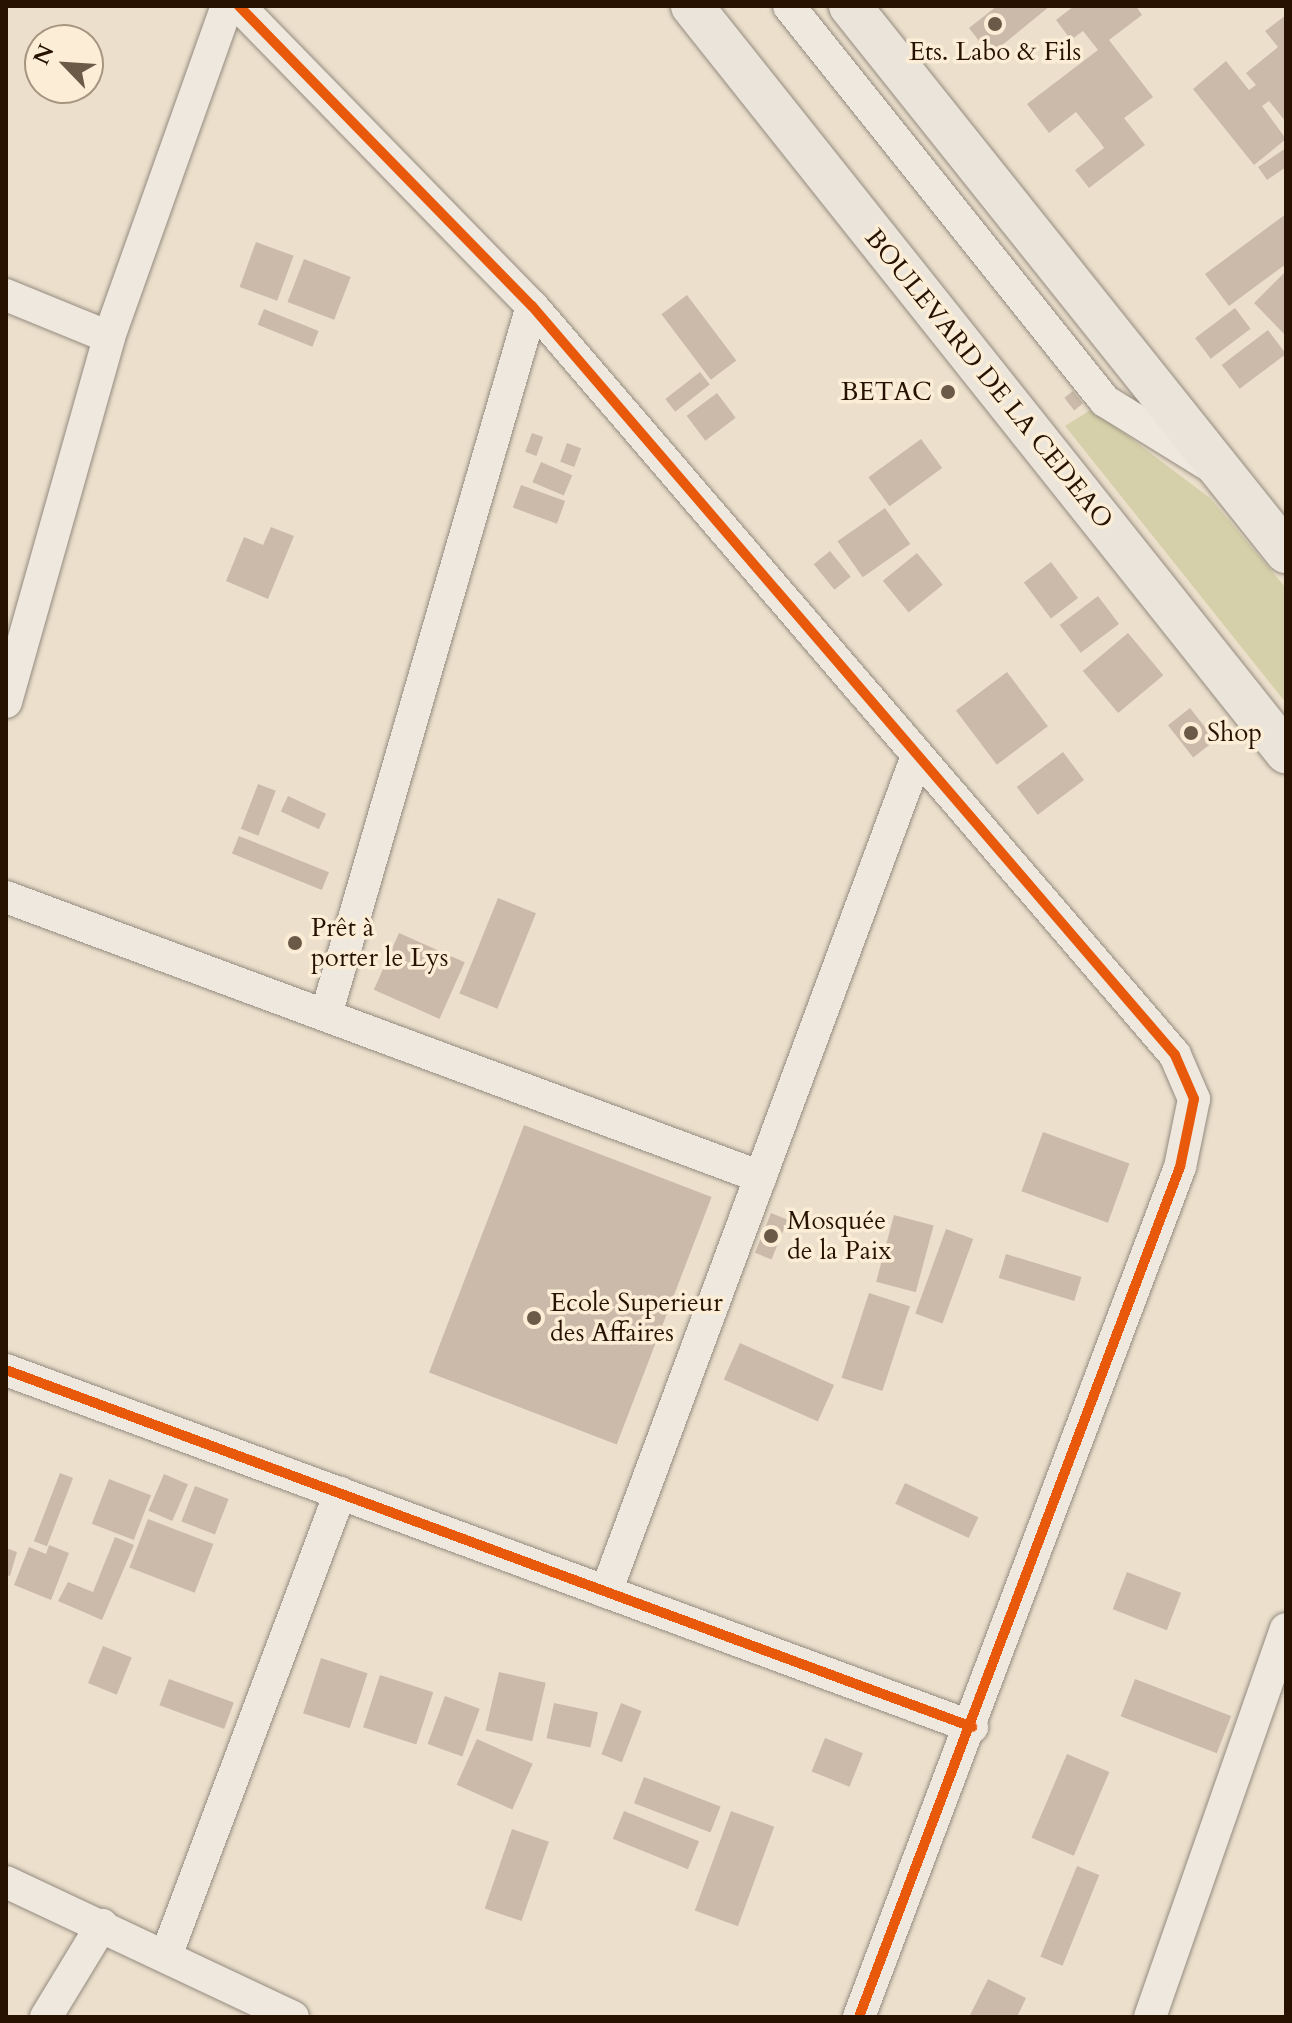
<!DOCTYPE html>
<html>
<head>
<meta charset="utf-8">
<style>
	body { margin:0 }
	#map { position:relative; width:1292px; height:2023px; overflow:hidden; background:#ece0cd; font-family:Cardo,serif }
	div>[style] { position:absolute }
	.green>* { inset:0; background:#d6d0aa }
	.building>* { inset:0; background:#cbbaaa; transform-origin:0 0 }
	.roads { filter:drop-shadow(0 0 2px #958b7f) drop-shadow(0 0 2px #958b7f) }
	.minor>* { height:32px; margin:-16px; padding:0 16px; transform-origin:16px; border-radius:16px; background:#efe8df }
	.major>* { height:42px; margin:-21px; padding:0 21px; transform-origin:21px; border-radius:21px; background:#ebe4da }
	.cycleway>* { height:10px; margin:-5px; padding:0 5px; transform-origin:5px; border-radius:5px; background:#e8590c }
	.dots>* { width:22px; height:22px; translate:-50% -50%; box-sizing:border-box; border:4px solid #fbedd6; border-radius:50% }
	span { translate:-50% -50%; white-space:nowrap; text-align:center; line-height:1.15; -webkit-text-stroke:7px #fbedd6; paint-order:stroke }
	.poi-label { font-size:26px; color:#271201 }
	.right { translate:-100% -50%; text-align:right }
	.left { translate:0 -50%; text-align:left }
	.street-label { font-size:26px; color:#271201 }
	.frame { position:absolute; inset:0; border:8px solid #271201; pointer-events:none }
	.north { position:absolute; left:24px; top:24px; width:80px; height:80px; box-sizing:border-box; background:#fbedd6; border:2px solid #a69581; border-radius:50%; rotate:295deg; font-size:22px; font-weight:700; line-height:32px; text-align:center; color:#271201 }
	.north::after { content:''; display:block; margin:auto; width:28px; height:36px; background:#6c5a48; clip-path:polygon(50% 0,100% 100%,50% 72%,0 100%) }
</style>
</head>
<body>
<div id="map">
	<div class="green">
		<div style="clip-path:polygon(1092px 409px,1210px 498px,1286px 588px,1286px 703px,1065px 426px)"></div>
	</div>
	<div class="building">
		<div style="clip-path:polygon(997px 6px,1050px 6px,990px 55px,969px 28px)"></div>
		<div style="clip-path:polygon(1074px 6px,1136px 6px,1142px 15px,1109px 40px,1153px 97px,1124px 118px,1145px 145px,1089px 188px,1075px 170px,1104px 148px,1100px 142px,1076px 112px,1049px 133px,1027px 104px,1098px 50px,1083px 31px,1071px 40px,1056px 20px)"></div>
		<div style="clip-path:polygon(1286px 15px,1286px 122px,1269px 101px,1262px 106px,1286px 139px,1254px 165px,1193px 89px,1226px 61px,1249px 90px,1256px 85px,1246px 73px,1278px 47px,1265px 31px)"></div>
		<div style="clip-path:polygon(1286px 148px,1286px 167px,1267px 180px,1258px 167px)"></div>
		<div style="clip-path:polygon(1286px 214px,1286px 264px,1229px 306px,1205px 274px)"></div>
		<div style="left:256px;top:242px;width:40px;height:48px;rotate:20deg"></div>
		<div style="left:304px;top:259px;width:50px;height:46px;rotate:21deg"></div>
		<div style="clip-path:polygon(1286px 271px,1286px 336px,1254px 303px)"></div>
		<div style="left:687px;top:295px;width:82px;height:32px;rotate:53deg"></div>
		<div style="left:1235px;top:308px;width:26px;height:50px;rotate:53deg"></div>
		<div style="left:264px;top:309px;width:59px;height:17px;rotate:22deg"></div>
		<div style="left:1268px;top:330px;width:30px;height:58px;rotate:53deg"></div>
		<div style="left:700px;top:372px;width:16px;height:44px;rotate:52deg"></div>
		<div style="left:1073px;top:391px;width:16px;height:11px;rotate:52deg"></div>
		<div style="left:717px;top:393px;width:31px;height:38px;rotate:53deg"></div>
		<div style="left:532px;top:433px;width:12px;height:20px;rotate:20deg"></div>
		<div style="left:921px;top:439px;width:36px;height:65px;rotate:54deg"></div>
		<div style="left:567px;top:443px;width:15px;height:20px;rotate:20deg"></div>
		<div style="left:541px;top:462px;width:34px;height:22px;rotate:23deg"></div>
		<div style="left:521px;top:485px;width:47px;height:24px;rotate:20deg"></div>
		<div style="left:885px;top:508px;width:44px;height:58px;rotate:55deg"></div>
		<div style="clip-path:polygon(271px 527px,294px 536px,268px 599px,226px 581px,244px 537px,263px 545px)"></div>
		<div style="left:830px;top:551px;width:33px;height:21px;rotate:51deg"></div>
		<div style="left:917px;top:553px;width:41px;height:44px;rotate:51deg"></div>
		<div style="left:1051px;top:562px;width:45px;height:34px;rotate:53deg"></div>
		<div style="left:1098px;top:596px;width:35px;height:48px;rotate:53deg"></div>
		<div style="left:1128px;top:633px;width:55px;height:59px;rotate:50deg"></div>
		<div style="left:1007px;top:672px;width:68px;height:64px;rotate:53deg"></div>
		<div style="left:1190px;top:708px;width:41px;height:28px;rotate:52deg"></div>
		<div style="left:1063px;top:752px;width:35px;height:58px;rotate:53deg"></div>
		<div style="left:258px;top:784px;width:19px;height:48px;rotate:21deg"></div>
		<div style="left:288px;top:796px;width:42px;height:17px;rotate:25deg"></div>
		<div style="left:239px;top:836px;width:97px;height:19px;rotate:22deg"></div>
		<div style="left:498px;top:898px;width:41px;height:103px;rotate:22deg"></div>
		<div style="left:399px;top:933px;width:72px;height:62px;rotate:24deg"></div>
		<div style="left:524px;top:1125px;width:201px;height:265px;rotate:21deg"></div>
		<div style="left:1043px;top:1132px;width:92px;height:63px;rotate:20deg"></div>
		<div style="left:771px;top:1213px;width:18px;height:43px;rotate:22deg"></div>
		<div style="left:894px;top:1215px;width:41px;height:69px;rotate:15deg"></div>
		<div style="left:946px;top:1229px;width:29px;height:90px;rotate:20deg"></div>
		<div style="left:1006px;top:1254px;width:79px;height:25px;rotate:17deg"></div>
		<div style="left:869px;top:1293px;width:43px;height:89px;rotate:18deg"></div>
		<div style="left:740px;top:1343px;width:103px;height:40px;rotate:24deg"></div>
		<div style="left:60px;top:1473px;width:14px;height:73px;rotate:21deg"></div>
		<div style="left:164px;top:1474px;width:26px;height:40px;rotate:23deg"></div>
		<div style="left:109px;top:1479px;width:45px;height:48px;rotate:21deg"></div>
		<div style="left:905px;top:1483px;width:81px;height:23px;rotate:25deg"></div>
		<div style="left:195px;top:1486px;width:36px;height:38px;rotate:21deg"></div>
		<div style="left:148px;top:1519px;width:70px;height:52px;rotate:21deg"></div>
		<div style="clip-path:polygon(115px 1537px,134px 1545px,102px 1620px,58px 1601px,68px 1582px,93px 1592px)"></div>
		<div style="clip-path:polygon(49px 1545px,69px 1553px,51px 1600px,14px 1585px,29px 1547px,46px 1554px)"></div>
		<div style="clip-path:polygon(6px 1548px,17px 1552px,10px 1576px,6px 1575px)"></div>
		<div style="left:1127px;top:1572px;width:58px;height:40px;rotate:21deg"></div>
		<div style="left:103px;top:1646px;width:31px;height:40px;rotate:22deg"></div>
		<div style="left:321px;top:1658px;width:49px;height:58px;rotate:18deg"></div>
		<div style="left:499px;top:1672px;width:48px;height:60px;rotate:13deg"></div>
		<div style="left:380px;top:1675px;width:56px;height:55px;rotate:18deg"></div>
		<div style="left:169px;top:1679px;width:69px;height:28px;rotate:20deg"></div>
		<div style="left:1135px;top:1679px;width:103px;height:40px;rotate:21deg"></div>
		<div style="left:445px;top:1696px;width:37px;height:51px;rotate:20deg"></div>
		<div style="left:554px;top:1703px;width:45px;height:36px;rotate:12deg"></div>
		<div style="left:621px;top:1703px;width:22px;height:55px;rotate:21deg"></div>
		<div style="left:825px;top:1738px;width:41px;height:36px;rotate:22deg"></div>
		<div style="left:477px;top:1739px;width:61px;height:50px;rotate:24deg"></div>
		<div style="left:1067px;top:1754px;width:46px;height:91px;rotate:23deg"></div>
		<div style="left:644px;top:1777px;width:82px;height:28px;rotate:21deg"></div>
		<div style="left:624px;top:1811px;width:81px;height:30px;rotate:22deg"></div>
		<div style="left:731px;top:1811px;width:46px;height:106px;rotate:20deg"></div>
		<div style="left:512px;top:1829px;width:39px;height:84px;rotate:19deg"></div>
		<div style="left:1077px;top:1866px;width:24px;height:98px;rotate:22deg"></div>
		<div style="clip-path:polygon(988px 1979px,1026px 1998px,1017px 2017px,969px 2017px)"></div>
	</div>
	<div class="roads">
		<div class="minor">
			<div style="left:239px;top:6px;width:419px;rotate:45.7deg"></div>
			<div style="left:532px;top:306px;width:987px;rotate:49.35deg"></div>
			<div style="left:1175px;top:1055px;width:48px;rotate:66.6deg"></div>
			<div style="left:1194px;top:1099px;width:69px;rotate:101.6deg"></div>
			<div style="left:1180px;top:1167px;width:909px;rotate:110.69deg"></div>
			<div style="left:789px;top:6px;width:506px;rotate:51.34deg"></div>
			<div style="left:1105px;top:401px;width:120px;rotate:31.7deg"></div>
			<div style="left:6px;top:295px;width:111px;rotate:22.2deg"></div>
			<div style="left:6px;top:702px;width:379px;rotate:-74.2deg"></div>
			<div style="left:109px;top:337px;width:351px;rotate:-70.4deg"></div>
			<div style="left:6px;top:897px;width:805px;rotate:20.35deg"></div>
			<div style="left:326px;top:1015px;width:738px;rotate:-73.8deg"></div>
			<div style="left:6px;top:1370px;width:1030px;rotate:20.28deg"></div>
			<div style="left:606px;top:1592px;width:889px;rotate:-69.59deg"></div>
			<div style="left:6px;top:1882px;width:317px;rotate:25.2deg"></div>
			<div style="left:166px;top:1956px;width:495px;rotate:-69.4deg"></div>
			<div style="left:46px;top:2017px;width:108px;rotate:-58.7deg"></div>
			<div style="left:1150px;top:2017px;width:411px;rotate:-70.7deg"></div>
		</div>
		<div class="major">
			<div style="left:692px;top:6px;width:954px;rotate:51.47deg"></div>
			<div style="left:850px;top:6px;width:699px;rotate:51.39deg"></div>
		</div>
	</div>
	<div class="cycleway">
		<div style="left:239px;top:6px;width:419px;rotate:45.7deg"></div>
		<div style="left:532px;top:306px;width:987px;rotate:49.35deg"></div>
		<div style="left:1175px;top:1055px;width:48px;rotate:66.6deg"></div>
		<div style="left:1194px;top:1099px;width:69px;rotate:101.6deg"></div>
		<div style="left:1180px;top:1167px;width:909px;rotate:110.69deg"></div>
		<div style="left:6px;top:1370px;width:1030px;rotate:20.28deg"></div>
	</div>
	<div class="dots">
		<div style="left:995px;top:24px;background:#6c5a48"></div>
		<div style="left:948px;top:392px;background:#6c5a48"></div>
		<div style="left:1191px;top:733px;background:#6c5a48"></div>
		<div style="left:295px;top:943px;background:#6c5a48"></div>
		<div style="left:771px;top:1236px;background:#6c5a48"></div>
		<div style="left:534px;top:1318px;background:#6c5a48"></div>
	</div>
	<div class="poi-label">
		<span style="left:995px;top:52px">Ets. Labo &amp; Fils</span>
		<span class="right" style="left:932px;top:392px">BETAC</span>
		<span class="left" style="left:1207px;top:733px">Shop</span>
		<span class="left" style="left:311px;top:943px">Prêt à<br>porter le Lys</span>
		<span class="left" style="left:787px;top:1236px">Mosquée<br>de la Paix</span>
		<span class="left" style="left:550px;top:1318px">Ecole Superieur<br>des Affaires</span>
	</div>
	<div class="street-label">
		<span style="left:989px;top:379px;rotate:51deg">BOULEVARD DE LA CEDEAO</span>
	</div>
	<div class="frame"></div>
	<div class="north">N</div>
</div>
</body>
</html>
